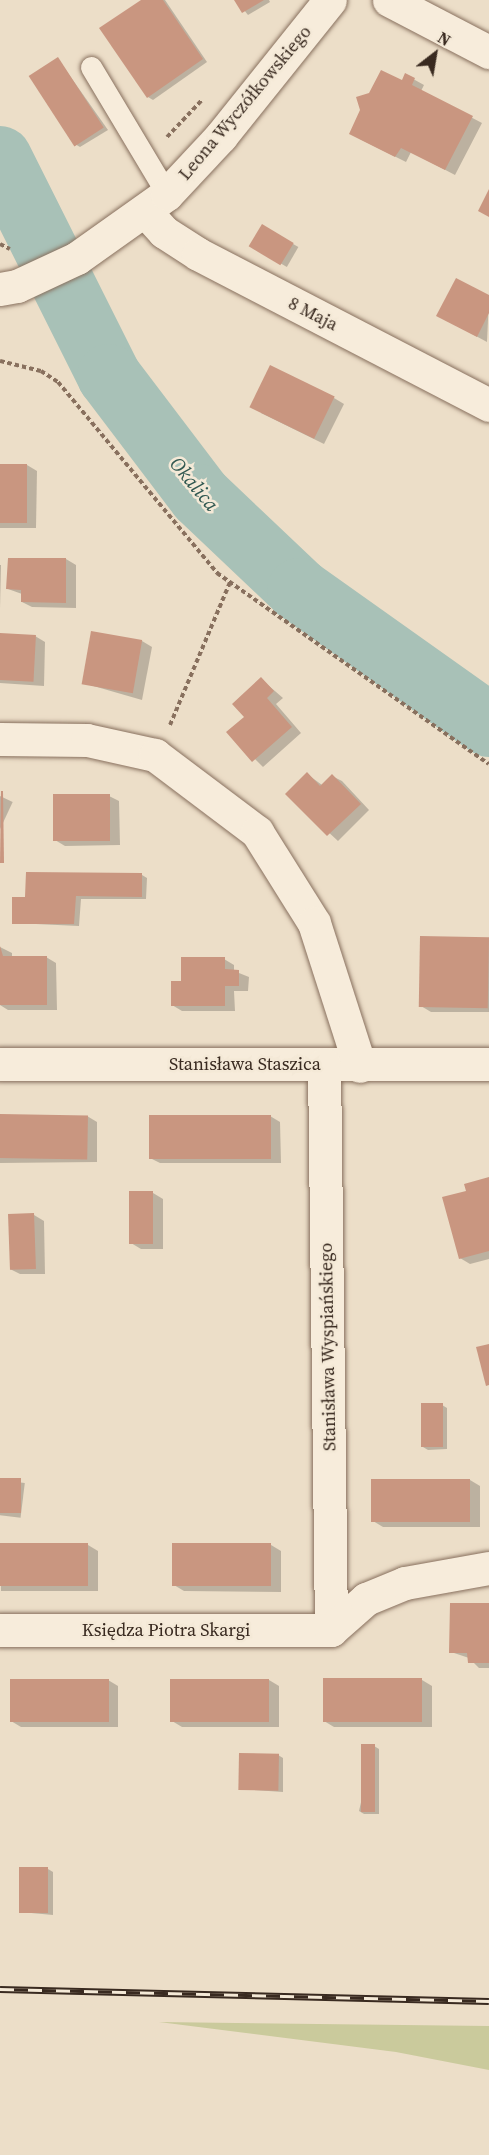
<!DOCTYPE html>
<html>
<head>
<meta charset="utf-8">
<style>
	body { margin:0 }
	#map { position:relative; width:489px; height:2155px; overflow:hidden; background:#ecdec8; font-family:"Source Serif 4",serif }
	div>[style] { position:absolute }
	.green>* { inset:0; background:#caca9c }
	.shadow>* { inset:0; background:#0003; transform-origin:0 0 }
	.river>* { height:64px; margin:-32px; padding:0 32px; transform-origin:32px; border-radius:32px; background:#a8c1b7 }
	.building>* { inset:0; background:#c99680; transform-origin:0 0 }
	.path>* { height:4px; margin-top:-2px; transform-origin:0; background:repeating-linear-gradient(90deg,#88705e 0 4.5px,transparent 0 7.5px) }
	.roads { filter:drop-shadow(0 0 2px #88705e) drop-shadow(0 0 2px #88705e) }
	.service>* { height:21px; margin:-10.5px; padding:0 10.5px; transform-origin:10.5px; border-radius:10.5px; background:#f7ecdb }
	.minor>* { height:33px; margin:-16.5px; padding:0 16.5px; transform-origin:16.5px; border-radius:16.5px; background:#f7ecdb }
	.rail>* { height:7px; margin-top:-3.5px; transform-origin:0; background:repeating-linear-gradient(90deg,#f4e9d7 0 14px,#392a20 0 28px); box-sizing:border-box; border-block:2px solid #392a20 }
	span { translate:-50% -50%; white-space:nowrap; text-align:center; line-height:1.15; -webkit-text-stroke:5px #f4e9d7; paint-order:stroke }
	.street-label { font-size:18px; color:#392a20 }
	.water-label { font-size:20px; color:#315851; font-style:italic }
	.north { position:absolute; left:405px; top:24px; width:60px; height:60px; -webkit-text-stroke:4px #f4e9d7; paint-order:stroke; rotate:31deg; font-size:16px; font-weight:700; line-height:24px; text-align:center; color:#392a20 }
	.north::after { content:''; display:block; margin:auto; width:21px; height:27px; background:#392a20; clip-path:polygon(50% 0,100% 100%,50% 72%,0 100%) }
</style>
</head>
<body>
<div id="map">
	<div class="green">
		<div style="clip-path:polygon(159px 2022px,489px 2026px,489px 2070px,396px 2052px)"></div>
	</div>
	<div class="shadow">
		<div style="clip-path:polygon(144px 0,165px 0,207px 62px,153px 100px,148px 97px)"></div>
		<div style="clip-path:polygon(236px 0,269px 0,270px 2px,248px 15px)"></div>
		<div style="clip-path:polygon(58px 59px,108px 130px,80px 147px,75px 144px)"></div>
		<div style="clip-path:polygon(406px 75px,424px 85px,421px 91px,482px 123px,455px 175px,411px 152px,406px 162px,360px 139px,362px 110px,402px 82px)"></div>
		<div style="left:262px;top:226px;width:42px;height:23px;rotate:30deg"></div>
		<div style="clip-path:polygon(489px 297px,487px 342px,448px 321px)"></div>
		<div style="clip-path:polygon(334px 398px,344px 404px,324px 444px,261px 413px)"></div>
		<div style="clip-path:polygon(27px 465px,37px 471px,36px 528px,0 528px,0 466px)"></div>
		<div style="clip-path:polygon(66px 559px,76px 565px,76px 608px,32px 607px,22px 602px,22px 594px,8px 589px)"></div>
		<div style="clip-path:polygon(0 565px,1px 565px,0 609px)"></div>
		<div style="clip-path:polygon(0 635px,35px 636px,45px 642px,44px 686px,0 683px)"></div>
		<div style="clip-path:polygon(142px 641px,152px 647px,142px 700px,83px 683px)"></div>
		<div style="clip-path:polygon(261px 679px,283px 698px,276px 704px,301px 733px,263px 767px,228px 732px,246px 717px)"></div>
		<div style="clip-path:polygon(307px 774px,322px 785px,332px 776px,342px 781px,369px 810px,338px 841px,287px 794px)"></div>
		<div style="left:0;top:796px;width:14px;height:71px;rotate:25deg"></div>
		<div style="clip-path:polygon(109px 796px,119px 801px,120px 845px,65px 846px,55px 840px)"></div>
		<div style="clip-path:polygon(142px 875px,147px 878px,146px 899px,81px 899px,79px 926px,14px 923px,26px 899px)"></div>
		<div style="clip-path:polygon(489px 938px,489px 1012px,431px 1012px,421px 1006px)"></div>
		<div style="clip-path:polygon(0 947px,12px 953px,12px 957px,46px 957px,56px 963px,57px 1010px,8px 1010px,0 1005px)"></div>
		<div style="clip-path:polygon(224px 959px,234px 965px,234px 971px,249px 977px,248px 991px,234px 991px,235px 1011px,182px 1011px,172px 1005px,182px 983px)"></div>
		<div style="clip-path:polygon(0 1116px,87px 1116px,97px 1122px,97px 1162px,0 1163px)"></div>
		<div style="clip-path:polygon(270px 1116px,280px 1122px,281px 1163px,160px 1163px,150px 1158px)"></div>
		<div style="clip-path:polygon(489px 1178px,489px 1259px,470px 1264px,460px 1258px,468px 1192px)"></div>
		<div style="clip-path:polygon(153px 1193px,163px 1199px,163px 1249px,141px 1249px,131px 1243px)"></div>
		<div style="clip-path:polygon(34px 1215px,44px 1221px,45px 1274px,20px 1274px,10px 1269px)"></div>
		<div style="clip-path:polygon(442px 1405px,447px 1408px,447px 1449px,428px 1450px,423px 1447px)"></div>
		<div style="left:0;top:1480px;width:25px;height:35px;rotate:7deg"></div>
		<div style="clip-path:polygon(373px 1480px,470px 1480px,480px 1486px,480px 1527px,383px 1527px,373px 1521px)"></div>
		<div style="clip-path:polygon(0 1544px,88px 1545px,98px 1551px,98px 1591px,1px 1591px)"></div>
		<div style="clip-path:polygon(271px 1545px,281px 1551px,281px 1592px,184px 1591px,174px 1585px)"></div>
		<div style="clip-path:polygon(489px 1604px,489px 1668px,479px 1668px,469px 1658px,451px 1652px)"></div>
		<div style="clip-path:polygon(108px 1680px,118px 1686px,118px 1727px,21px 1727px,11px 1721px)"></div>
		<div style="clip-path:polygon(269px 1680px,279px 1686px,279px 1727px,182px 1727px,172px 1721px)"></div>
		<div style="clip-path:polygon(422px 1680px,432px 1686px,432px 1727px,334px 1727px,324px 1721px)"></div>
		<div style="clip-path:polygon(374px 1746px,379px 1749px,379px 1814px,364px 1814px,359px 1811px)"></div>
		<div style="clip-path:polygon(278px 1755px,283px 1758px,283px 1792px,240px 1789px)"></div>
		<div style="clip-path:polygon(48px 1869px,53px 1872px,53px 1915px,20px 1912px)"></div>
	</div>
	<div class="river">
		<div style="left:0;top:158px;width:244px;rotate:63.4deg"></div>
		<div style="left:109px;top:376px;width:151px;rotate:52.8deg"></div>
		<div style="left:200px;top:496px;width:137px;rotate:43.5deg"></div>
		<div style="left:299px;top:590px;width:233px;rotate:35.4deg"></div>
	</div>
	<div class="building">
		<div style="clip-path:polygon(141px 0,163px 0,203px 59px,147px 98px,99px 28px)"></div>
		<div style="clip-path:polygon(234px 0,264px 0,242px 13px)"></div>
		<div style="left:58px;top:57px;width:84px;height:35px;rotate:57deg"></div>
		<div style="clip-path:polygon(381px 70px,402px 80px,405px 73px,415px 78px,412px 85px,473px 116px,445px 170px,401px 148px,395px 157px,349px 134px,360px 110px,356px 97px,369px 93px)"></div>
		<div style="clip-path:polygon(489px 189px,489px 217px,478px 211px)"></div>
		<div style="left:262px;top:224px;width:37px;height:26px;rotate:31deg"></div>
		<div style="clip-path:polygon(456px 278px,489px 295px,489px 313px,477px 337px,436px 316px)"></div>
		<div style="left:270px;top:365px;width:72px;height:47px;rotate:26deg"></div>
		<div style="left:0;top:464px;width:27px;height:59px"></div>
		<div style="clip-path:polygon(8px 558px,66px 558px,66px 603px,21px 602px,21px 590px,6px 589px)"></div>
		<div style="left:91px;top:631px;width:52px;height:54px;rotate:10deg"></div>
		<div style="left:0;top:633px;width:36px;height:47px;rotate:3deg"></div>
		<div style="clip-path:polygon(261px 677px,274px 691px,267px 698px,292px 727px,252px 762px,226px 732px,244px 717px,232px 704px)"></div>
		<div style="clip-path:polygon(307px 772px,320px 786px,332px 774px,361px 804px,327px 836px,285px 794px)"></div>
		<div style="clip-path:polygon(1px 791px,3px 791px,4px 863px,0 863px)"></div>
		<div style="left:53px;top:794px;width:57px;height:47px"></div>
		<div style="clip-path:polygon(26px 872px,142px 873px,142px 897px,76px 896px,74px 924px,12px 924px,12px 897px,25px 897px)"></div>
		<div style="left:420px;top:936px;width:69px;height:71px;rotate:1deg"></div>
		<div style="clip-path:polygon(0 946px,3px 956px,47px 956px,47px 1005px,0 1005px)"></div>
		<div style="clip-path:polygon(181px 957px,225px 957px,225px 969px,239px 970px,239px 986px,225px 986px,225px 1006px,171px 1006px,171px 981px,181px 981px)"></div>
		<div style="left:0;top:1114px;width:88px;height:44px;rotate:1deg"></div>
		<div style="left:149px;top:1115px;width:122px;height:44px"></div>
		<div style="clip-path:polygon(489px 1177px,489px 1251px,459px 1259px,442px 1197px,466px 1191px,464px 1184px)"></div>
		<div style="left:129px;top:1191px;width:24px;height:53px"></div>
		<div style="left:34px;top:1213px;width:56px;height:26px;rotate:88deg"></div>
		<div style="clip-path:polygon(489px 1344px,489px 1385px,486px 1386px,476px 1347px)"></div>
		<div style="left:421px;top:1403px;width:22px;height:44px"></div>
		<div style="left:0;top:1478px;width:21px;height:35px"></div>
		<div style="left:371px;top:1479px;width:99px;height:43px"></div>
		<div style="left:0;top:1543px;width:88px;height:43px"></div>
		<div style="left:172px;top:1543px;width:99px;height:43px"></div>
		<div style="clip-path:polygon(450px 1603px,489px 1603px,489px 1663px,468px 1663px,467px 1653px,449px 1653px)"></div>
		<div style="left:422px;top:1678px;width:44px;height:99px;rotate:90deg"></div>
		<div style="left:10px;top:1679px;width:99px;height:43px"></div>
		<div style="left:170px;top:1679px;width:99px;height:43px"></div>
		<div style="left:361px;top:1744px;width:14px;height:68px"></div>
		<div style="left:239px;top:1753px;width:40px;height:37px;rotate:1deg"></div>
		<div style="left:19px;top:1867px;width:29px;height:46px"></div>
	</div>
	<div class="path">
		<div style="left:167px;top:137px;width:50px;rotate:-46.6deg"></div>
		<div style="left:0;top:244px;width:11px;rotate:27deg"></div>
		<div style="left:0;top:361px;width:42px;rotate:13.7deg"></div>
		<div style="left:41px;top:371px;width:20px;rotate:33deg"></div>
		<div style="left:58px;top:382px;width:249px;rotate:50.2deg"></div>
		<div style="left:217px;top:573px;width:332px;rotate:35.1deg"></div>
		<div style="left:170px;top:725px;width:155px;rotate:-67.2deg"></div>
	</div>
	<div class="roads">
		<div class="service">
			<div style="left:91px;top:67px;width:148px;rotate:59.1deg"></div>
		</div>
		<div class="minor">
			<div style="left:389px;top:0;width:113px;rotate:27.5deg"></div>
			<div style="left:145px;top:211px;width:28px;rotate:48deg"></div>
			<div style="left:164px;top:232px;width:40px;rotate:32.9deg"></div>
			<div style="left:198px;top:254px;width:328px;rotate:27.4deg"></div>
			<div style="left:0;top:289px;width:17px;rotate:-10deg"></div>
			<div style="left:17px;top:286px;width:66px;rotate:-25deg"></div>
			<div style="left:77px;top:258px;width:110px;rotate:-35.4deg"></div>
			<div style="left:167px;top:194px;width:79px;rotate:-47deg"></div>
			<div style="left:221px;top:136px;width:174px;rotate:-51.3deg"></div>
			<div style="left:0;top:739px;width:87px;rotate:0.7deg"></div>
			<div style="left:87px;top:740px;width:70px;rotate:12.4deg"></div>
			<div style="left:155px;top:755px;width:128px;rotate:37deg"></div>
			<div style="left:257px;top:832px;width:107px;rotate:57.9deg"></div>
			<div style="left:314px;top:923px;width:150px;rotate:72.2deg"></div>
			<div style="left:0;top:1064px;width:489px"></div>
			<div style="left:324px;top:1064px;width:566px;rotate:89.29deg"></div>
			<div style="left:0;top:1630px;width:331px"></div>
			<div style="left:331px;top:1630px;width:47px;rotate:-41.5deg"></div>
			<div style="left:366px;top:1599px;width:42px;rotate:-22.3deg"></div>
			<div style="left:405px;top:1583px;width:85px;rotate:-10.1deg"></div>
		</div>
	</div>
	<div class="rail">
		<div style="left:0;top:1989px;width:489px;rotate:1.4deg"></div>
	</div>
	<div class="street-label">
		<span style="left:245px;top:103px;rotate:-50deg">Leona Wyczółkowskiego</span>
		<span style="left:313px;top:314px;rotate:27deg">8 Maja</span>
		<span style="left:245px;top:1064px">Stanisława Staszica</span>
		<span style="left:328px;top:1347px;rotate:-91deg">Stanisława Wyspiańskiego</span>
		<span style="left:166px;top:1630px">Księdza Piotra Skargi</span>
	</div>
	<div class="water-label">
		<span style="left:194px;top:484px;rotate:50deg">Okalica</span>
	</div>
	<div class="north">N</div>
</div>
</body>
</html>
